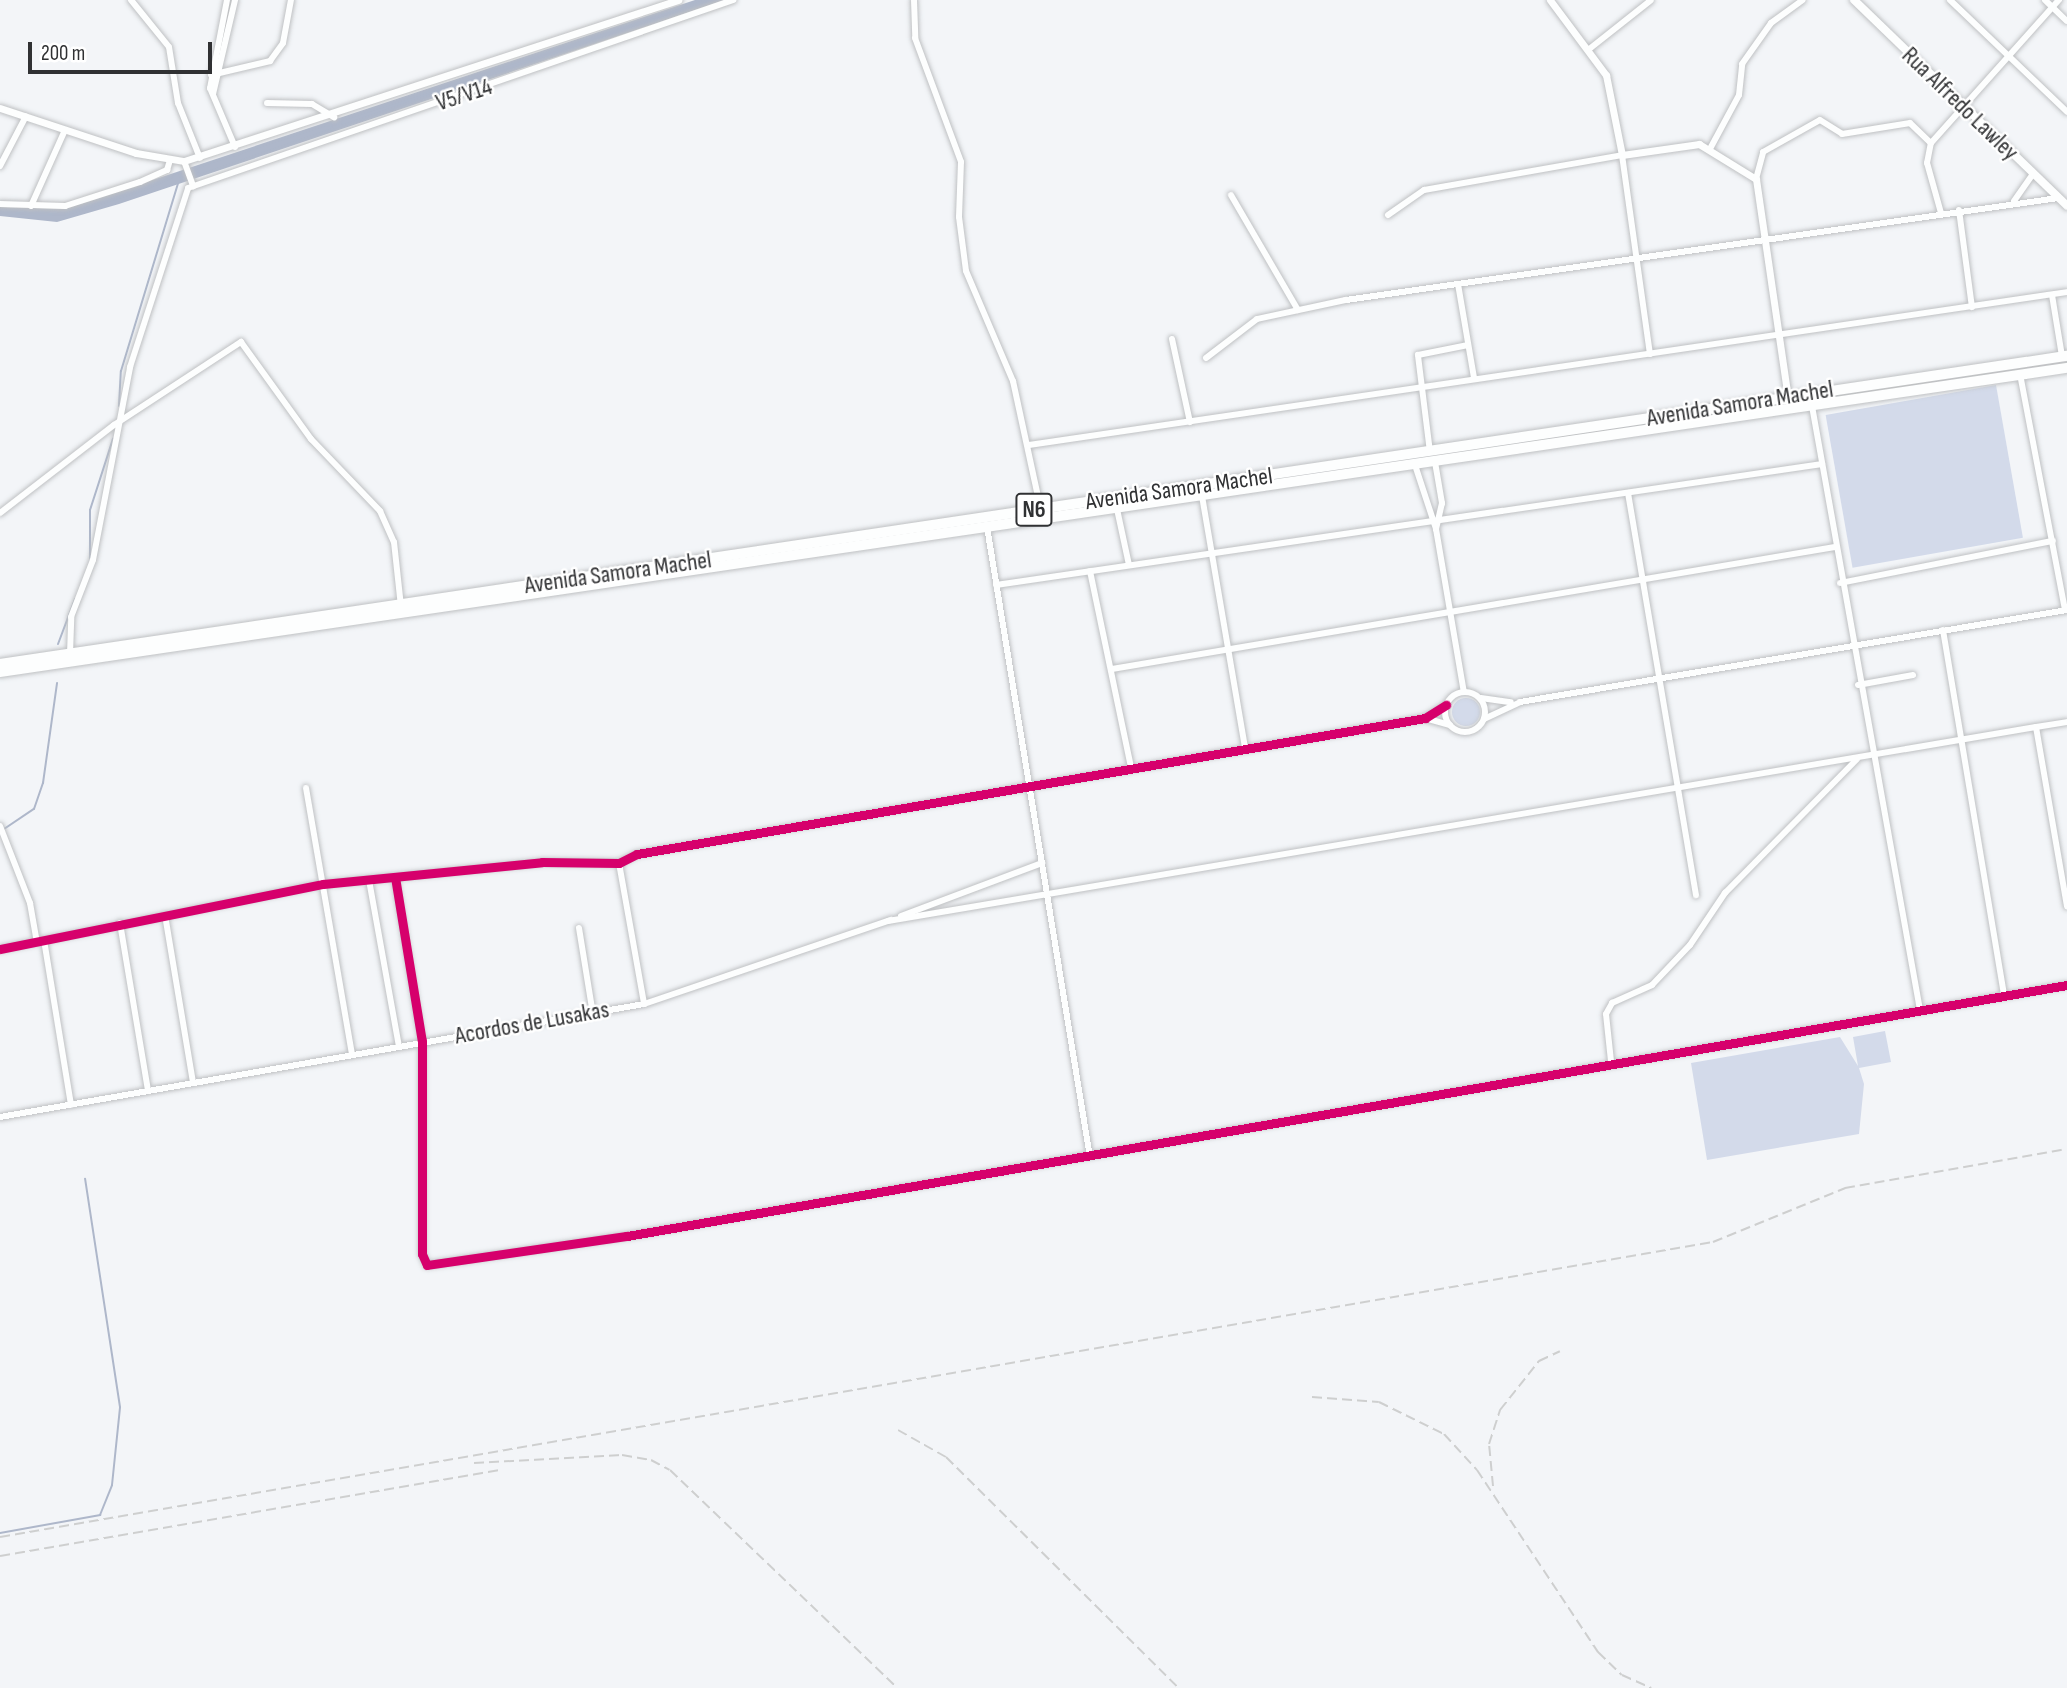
<!DOCTYPE html>
<html>
<head>
<meta charset="utf-8">
<style>
	body { margin:0 }
	#map { position:relative; width:2067px; height:1688px; overflow:hidden; background:#f3f5f8; font-family:"Sofia Sans Condensed",sans-serif }
	div>[style] { position:absolute }
	.green>* { inset:0; background:#d3daea; transform-origin:0 0 }
	.round { border-radius:50% }
	.water>* { inset:0; background:#aeb7ca }
	.stream>* { height:2px; margin:-1px; padding:0 1px; transform-origin:1px; border-radius:1px; background:#aeb7ca }
	.roads { filter:drop-shadow(0 0 2px #bfc1c3) drop-shadow(0 0 2px #bfc1c3) }
	.minor>* { height:6px; margin:-3px; padding:0 3px; transform-origin:3px; border-radius:3px; background:#fdfefe }
	.minor>.ring { margin:-3px; padding:0; box-sizing:content-box; background:none; border:6px solid #fdfefe; border-radius:50% }
	.tertiary>* { height:7px; margin:-3.5px; padding:0 3.5px; transform-origin:3.5px; border-radius:3.5px; background:#fdfefe }
	.secondary>* { height:8px; margin:-4px; padding:0 4px; transform-origin:4px; border-radius:4px; background:#fdfefe }
	.trunk>* { height:10px; margin:-5px; padding:0 5px; transform-origin:5px; border-radius:5px; background:#fdfefe }
	.rail>* { height:2px; margin-top:-1px; transform-origin:0; background:repeating-linear-gradient(90deg,#cecfcf 0 10px,transparent 0 15px) }
	.cycleway>* { height:9px; margin:-4.5px; padding:0 4.5px; transform-origin:4.5px; border-radius:4.5px; background:#d6006c }
	span { translate:-50% -50%; white-space:nowrap; text-align:center; line-height:1.15; -webkit-text-stroke:5px #fff; paint-order:stroke }
	.shield-label span { padding:2px 5px; background:#fff; border:2px solid; border-radius:5px; -webkit-text-stroke-width:0 }
	.shield-label { font-size:23px; color:#303133; font-weight:700 }
	.street-label { font-size:24px; color:#303133 }
	.scale { position:absolute; left:28px; top:42px; width:184px; height:32px; box-sizing:border-box; border:4px solid #303133; border-top:0; padding-left:9px; font-size:21px; line-height:24px; white-space:nowrap; color:#303133; -webkit-text-stroke:5px #fff; paint-order:stroke }
</style>
</head>
<body>
<div id="map">
	<div class="green">
		<div style="left:1996px;top:385px;width:155px;height:173px;rotate:80deg"></div>
		<div class="round" style="left:1452px;top:698px;width:28px;height:28px"></div>
		<div style="clip-path:polygon(1885px 1031px,1891px 1062px,1859px 1068px,1864px 1084px,1859px 1134px,1707px 1160px,1691px 1063px,1840px 1037px,1858px 1066px,1853px 1037px)"></div>
	</div>
	<div class="water">
		<div style="clip-path:polygon(695px 0,725px 0,119px 204px,57px 222px,0 216px,0 207px,65px 209px)"></div>
	</div>
	<div class="stream">
		<div style="left:119px;top:406px;width:35px;rotate:-87deg"></div>
		<div style="left:121px;top:371px;width:196px;rotate:-73.1deg"></div>
		<div style="left:90px;top:558px;width:48px;rotate:-90deg"></div>
		<div style="left:90px;top:510px;width:75px;rotate:-72.1deg"></div>
		<div style="left:58px;top:644px;width:48px;rotate:-69.3deg"></div>
		<div style="left:4px;top:829px;width:36px;rotate:-34deg"></div>
		<div style="left:34px;top:809px;width:28px;rotate:-71deg"></div>
		<div style="left:43px;top:783px;width:101px;rotate:-82deg"></div>
		<div style="left:0;top:1533px;width:102px;rotate:-10.2deg"></div>
		<div style="left:100px;top:1515px;width:32px;rotate:-68deg"></div>
		<div style="left:112px;top:1485px;width:78px;rotate:-84.1deg"></div>
		<div style="left:120px;top:1407px;width:231px;rotate:-98.7deg"></div>
	</div>
	<div class="roads">
		<div class="minor">
			<div style="left:131px;top:0;width:60px;rotate:51deg"></div>
			<div style="left:169px;top:47px;width:57px;rotate:80.9deg"></div>
			<div style="left:178px;top:103px;width:59px;rotate:68.2deg"></div>
			<div style="left:227px;top:0;width:90px;rotate:100.9deg"></div>
			<div style="left:210px;top:88px;width:64px;rotate:67deg"></div>
			<div style="left:914px;top:0;width:38px;rotate:88deg"></div>
			<div style="left:915px;top:38px;width:132px;rotate:69.6deg"></div>
			<div style="left:961px;top:162px;width:55px;rotate:92.1deg"></div>
			<div style="left:959px;top:217px;width:54px;rotate:82.6deg"></div>
			<div style="left:966px;top:271px;width:120px;rotate:66.9deg"></div>
			<div style="left:1013px;top:381px;width:133px;rotate:77.8deg"></div>
			<div style="left:1950px;top:0;width:162px;rotate:43.7deg"></div>
			<div style="left:2045px;top:0;width:30px;rotate:44deg"></div>
			<div style="left:1588px;top:50px;width:80px;rotate:-38.4deg"></div>
			<div style="left:211px;top:75px;width:61px;rotate:-13.3deg"></div>
			<div style="left:270px;top:61px;width:22px;rotate:-54deg"></div>
			<div style="left:283px;top:43px;width:44px;rotate:-79.5deg"></div>
			<div style="left:213px;top:94px;width:97px;rotate:-76.8deg"></div>
			<div style="left:267px;top:103px;width:45px;rotate:1.3deg"></div>
			<div style="left:312px;top:104px;width:26px;rotate:31deg"></div>
			<div style="left:1711px;top:147px;width:59px;rotate:-61.7deg"></div>
			<div style="left:1739px;top:95px;width:31px;rotate:-84deg"></div>
			<div style="left:1742px;top:64px;width:50px;rotate:-54.7deg"></div>
			<div style="left:1771px;top:23px;width:39px;rotate:-36deg"></div>
			<div style="left:184px;top:161px;width:27px;rotate:70deg"></div>
			<div style="left:0;top:166px;width:56px;rotate:-62.5deg"></div>
			<div style="left:1756px;top:179px;width:28px;rotate:-75deg"></div>
			<div style="left:1763px;top:152px;width:65px;rotate:-29.3deg"></div>
			<div style="left:1820px;top:120px;width:26px;rotate:32deg"></div>
			<div style="left:1842px;top:134px;width:69px;rotate:-9.2deg"></div>
			<div style="left:1910px;top:123px;width:29px;rotate:44deg"></div>
			<div style="left:1231px;top:195px;width:133px;rotate:59.8deg"></div>
			<div style="left:2014px;top:201px;width:33px;rotate:-55deg"></div>
			<div style="left:0;top:204px;width:65px;rotate:1.8deg"></div>
			<div style="left:65px;top:206px;width:79px;rotate:-17.7deg"></div>
			<div style="left:140px;top:182px;width:30px;rotate:-24deg"></div>
			<div style="left:167px;top:170px;width:10px;rotate:-73deg"></div>
			<div style="left:31px;top:206px;width:83px;rotate:-65.9deg"></div>
			<div style="left:1959px;top:210px;width:98px;rotate:82.4deg"></div>
			<div style="left:1941px;top:213px;width:52px;rotate:-105.6deg"></div>
			<div style="left:1927px;top:163px;width:20px;rotate:-79deg"></div>
			<div style="left:1931px;top:143px;width:192px;rotate:-48.2deg"></div>
			<div style="left:1388px;top:215px;width:44px;rotate:-34.8deg"></div>
			<div style="left:1424px;top:190px;width:201px;rotate:-10deg"></div>
			<div style="left:1622px;top:155px;width:201px;rotate:82deg"></div>
			<div style="left:1458px;top:284px;width:95px;rotate:80.3deg"></div>
			<div style="left:2052px;top:295px;width:62px;rotate:80.7deg"></div>
			<div style="left:1172px;top:339px;width:85px;rotate:77.8deg"></div>
			<div style="left:1206px;top:358px;width:64px;rotate:-37.4deg"></div>
			<div style="left:1257px;top:319px;width:91px;rotate:-12.1deg"></div>
			<div style="left:1346px;top:300px;width:719px;rotate:-8.15deg"></div>
			<div style="left:2020px;top:374px;width:240px;rotate:79.2deg"></div>
			<div style="left:1812px;top:406px;width:614px;rotate:79.86deg"></div>
			<div style="left:1029px;top:445px;width:1049px;rotate:-8.38deg"></div>
			<div style="left:1430px;top:452px;width:98px;rotate:-97.1deg"></div>
			<div style="left:1418px;top:355px;width:51px;rotate:-11.3deg"></div>
			<div style="left:1435px;top:462px;width:42px;rotate:80.3deg"></div>
			<div style="left:1442px;top:503px;width:27px;rotate:103deg"></div>
			<div style="left:1415px;top:465px;width:67px;rotate:71.8deg"></div>
			<div style="left:1436px;top:529px;width:165px;rotate:80.3deg"></div>
			<div style="left:1628px;top:493px;width:408px;rotate:80.4deg"></div>
			<div style="left:1202px;top:496px;width:256px;rotate:80.3deg"></div>
			<div style="left:1117px;top:509px;width:57px;rotate:77.9deg"></div>
			<div style="left:0;top:513px;width:144px;rotate:-37.7deg"></div>
			<div style="left:114px;top:425px;width:152px;rotate:-33.2deg"></div>
			<div style="left:241px;top:342px;width:120px;rotate:54.2deg"></div>
			<div style="left:311px;top:439px;width:100px;rotate:46.2deg"></div>
			<div style="left:380px;top:511px;width:34px;rotate:66deg"></div>
			<div style="left:394px;top:542px;width:64px;rotate:83.8deg"></div>
			<div style="left:987px;top:527px;width:632px;rotate:80.72deg"></div>
			<div style="left:1090px;top:571px;width:201px;rotate:78.2deg"></div>
			<div style="left:1840px;top:583px;width:217px;rotate:-11.2deg"></div>
			<div style="left:996px;top:585px;width:835px;rotate:-8.33deg"></div>
			<div style="left:1943px;top:630px;width:370px;rotate:80.5deg"></div>
			<div style="left:70px;top:654px;width:37px;rotate:-88deg"></div>
			<div style="left:71px;top:617px;width:61px;rotate:-68.9deg"></div>
			<div style="left:93px;top:560px;width:197px;rotate:-79.1deg"></div>
			<div style="left:130px;top:367px;width:188px;rotate:-72deg"></div>
			<div style="left:188px;top:188px;width:577px;rotate:-19.03deg"></div>
			<div style="left:1112px;top:669px;width:733px;rotate:-9.58deg"></div>
			<div style="left:1858px;top:685px;width:56px;rotate:-10.3deg"></div>
			<div class="ring" style="left:1445px;top:692px;width:34px;height:34px"></div>
			<div style="left:1481px;top:698px;width:30px;rotate:8deg"></div>
			<div style="left:1425px;top:718px;width:26px;rotate:16deg"></div>
			<div style="left:1484px;top:719px;width:40px;rotate:-25deg"></div>
			<div style="left:1520px;top:702px;width:555px;rotate:-9.55deg"></div>
			<div style="left:2036px;top:727px;width:31px;rotate:-9deg"></div>
			<div style="left:306px;top:788px;width:270px;rotate:80.2deg"></div>
			<div style="left:0;top:826px;width:83px;rotate:68.7deg"></div>
			<div style="left:30px;top:903px;width:39px;rotate:80deg"></div>
			<div style="left:619px;top:863px;width:143px;rotate:79.9deg"></div>
			<div style="left:395px;top:877px;width:166px;rotate:80.7deg"></div>
			<div style="left:422px;top:1041px;width:213px;rotate:90deg"></div>
			<div style="left:422px;top:1254px;width:12px;rotate:66deg"></div>
			<div style="left:427px;top:1265px;width:202px;rotate:-8.3deg"></div>
			<div style="left:627px;top:1236px;width:1462px;rotate:-9.89deg"></div>
			<div style="left:369px;top:880px;width:169px;rotate:79.8deg"></div>
			<div style="left:165px;top:915px;width:170px;rotate:80.5deg"></div>
			<div style="left:901px;top:916px;width:151px;rotate:-20.6deg"></div>
			<div style="left:888px;top:921px;width:1164px;rotate:-9.59deg"></div>
			<div style="left:2036px;top:727px;width:182px;rotate:80.2deg"></div>
			<div style="left:120px;top:923px;width:170px;rotate:80.5deg"></div>
			<div style="left:579px;top:928px;width:87px;rotate:80.8deg"></div>
			<div style="left:44px;top:940px;width:167px;rotate:80.7deg"></div>
			<div style="left:0;top:949px;width:329px;rotate:-11.4deg"></div>
			<div style="left:323px;top:884px;width:220px;rotate:-5.7deg"></div>
			<div style="left:542px;top:862px;width:77px;rotate:0.7deg"></div>
			<div style="left:619px;top:863px;width:20px;rotate:-27deg"></div>
			<div style="left:637px;top:854px;width:800px;rotate:-9.79deg"></div>
			<div style="left:1425px;top:718px;width:25px;rotate:-32deg"></div>
			<div style="left:1611px;top:1061px;width:47px;rotate:-96.1deg"></div>
			<div style="left:1606px;top:1014px;width:13px;rotate:-61deg"></div>
			<div style="left:1612px;top:1003px;width:44px;rotate:-24.2deg"></div>
			<div style="left:1652px;top:985px;width:55px;rotate:-46.5deg"></div>
			<div style="left:1690px;top:945px;width:63px;rotate:-56.1deg"></div>
			<div style="left:1725px;top:893px;width:188px;rotate:-45.4deg"></div>
			<div style="left:0;top:1117px;width:654px;rotate:-9.95deg"></div>
			<div style="left:644px;top:1004px;width:261px;rotate:-18.8deg"></div>
		</div>
		<div class="tertiary">
			<div style="left:1550px;top:0;width:94px;rotate:53.3deg"></div>
			<div style="left:1606px;top:75px;width:82px;rotate:78.7deg"></div>
			<div style="left:1622px;top:155px;width:78px;rotate:-8.1deg"></div>
			<div style="left:1699px;top:144px;width:67px;rotate:31.6deg"></div>
			<div style="left:1756px;top:179px;width:222px;rotate:81.7deg"></div>
			<div style="left:0;top:108px;width:143px;rotate:18.3deg"></div>
			<div style="left:136px;top:153px;width:49px;rotate:9.5deg"></div>
			<div style="left:184px;top:161px;width:520px;rotate:-18.05deg"></div>
		</div>
		<div class="secondary">
			<div style="left:1854px;top:0;width:296px;rotate:44deg"></div>
		</div>
		<div class="trunk">
			<div style="left:0;top:664px;width:2090px;rotate:-8.48deg"></div>
			<div style="left:0;top:672px;width:2089px;rotate:-8.37deg"></div>
		</div>
	</div>
	<div class="rail">
		<div style="left:1312px;top:1397px;width:67px;rotate:4.3deg"></div>
		<div style="left:1379px;top:1402px;width:72px;rotate:26.2deg"></div>
		<div style="left:1444px;top:1434px;width:49px;rotate:47.5deg"></div>
		<div style="left:1477px;top:1470px;width:219px;rotate:56.4deg"></div>
		<div style="left:1598px;top:1652px;width:33px;rotate:44deg"></div>
		<div style="left:1622px;top:1675px;width:32px;rotate:24deg"></div>
		<div style="left:898px;top:1430px;width:55px;rotate:29.4deg"></div>
		<div style="left:946px;top:1457px;width:328px;rotate:44.8deg"></div>
		<div style="left:474px;top:1463px;width:148px;rotate:-3.1deg"></div>
		<div style="left:622px;top:1455px;width:29px;rotate:10deg"></div>
		<div style="left:651px;top:1460px;width:21px;rotate:28deg"></div>
		<div style="left:670px;top:1470px;width:315px;rotate:43.8deg"></div>
		<div style="left:1493px;top:1486px;width:42px;rotate:-95.4deg"></div>
		<div style="left:1489px;top:1444px;width:36px;rotate:-72deg"></div>
		<div style="left:1500px;top:1410px;width:63px;rotate:-51.5deg"></div>
		<div style="left:1539px;top:1361px;width:23px;rotate:-25deg"></div>
		<div style="left:0;top:1537px;width:1738px;rotate:-9.77deg"></div>
		<div style="left:1713px;top:1242px;width:143px;rotate:-22.2deg"></div>
		<div style="left:1845px;top:1188px;width:225px;rotate:-10deg"></div>
		<div style="left:0;top:1556px;width:507px;rotate:-9.76deg"></div>
	</div>
	<div class="cycleway">
		<div style="left:395px;top:877px;width:166px;rotate:80.7deg"></div>
		<div style="left:422px;top:1041px;width:213px;rotate:90deg"></div>
		<div style="left:422px;top:1254px;width:12px;rotate:66deg"></div>
		<div style="left:427px;top:1265px;width:202px;rotate:-8.3deg"></div>
		<div style="left:627px;top:1236px;width:1462px;rotate:-9.89deg"></div>
		<div style="left:0;top:949px;width:329px;rotate:-11.4deg"></div>
		<div style="left:323px;top:884px;width:220px;rotate:-5.7deg"></div>
		<div style="left:542px;top:862px;width:77px;rotate:0.7deg"></div>
		<div style="left:619px;top:863px;width:20px;rotate:-27deg"></div>
		<div style="left:637px;top:854px;width:800px;rotate:-9.79deg"></div>
		<div style="left:1425px;top:718px;width:25px;rotate:-32deg"></div>
	</div>
	<div class="shield-label">
		<span style="left:1034px;top:510px">N6</span>
	</div>
	<div class="street-label">
		<span style="left:464px;top:95px;rotate:-18deg">V5/V14</span>
		<span style="left:1960px;top:104px;rotate:44deg">Rua Alfredo Lawley</span>
		<span style="left:1740px;top:404px;rotate:-9deg">Avenida Samora Machel</span>
		<span style="left:1179px;top:489px;rotate:-8deg">Avenida Samora Machel</span>
		<span style="left:618px;top:573px;rotate:-8deg">Avenida Samora Machel</span>
		<span style="left:532px;top:1023px;rotate:-10deg">Acordos de Lusakas</span>
	</div>
	<div class="scale">200 m</div>
</div>
</body>
</html>
